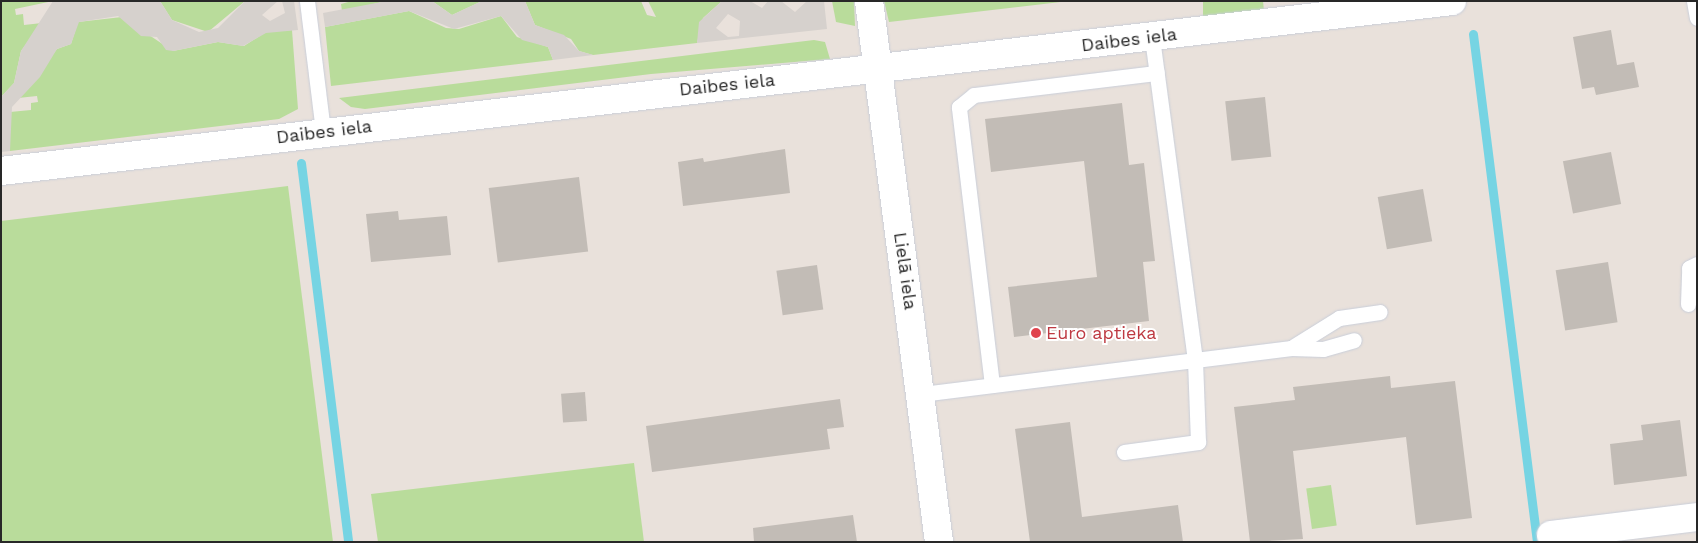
<!DOCTYPE html>
<html>
<head>
<meta charset="utf-8">
<style>
	body { margin:0 }
	#map { position:relative; width:1698px; height:543px; overflow:hidden; background:#e9e1db; font-family:"Work Sans",sans-serif }
	div>[style] { position:absolute }
	.green>* { inset:0; background:#b9dc9b; transform-origin:0 0 }
	.plaza>* { inset:0; background:#d6d1cd }
	.stream>* { height:9px; margin:-4.5px; padding:0 4.5px; transform-origin:4.5px; border-radius:4.5px; background:#76d4e3 }
	.building>* { inset:0; background:#c2bcb6; transform-origin:0 0 }
	.roads { filter:drop-shadow(0 0 1px #c9ced9) drop-shadow(0 0 1px #c9ced9) }
	.service>* { height:15px; margin:-7.5px; padding:0 7.5px; transform-origin:7.5px; border-radius:7.5px; background:#fff }
	.minor>* { height:28px; margin:-14px; padding:0 14px; transform-origin:14px; border-radius:14px; background:#fff }
	.tertiary>* { height:28px; margin:-14px; padding:0 14px; transform-origin:14px; border-radius:14px; background:#fff }
	.dots>* { width:14px; height:14px; translate:-50% -50%; box-sizing:border-box; border:2px solid #fff; border-radius:50% }
	span { translate:-50% -50%; white-space:nowrap; text-align:center; line-height:1.15; -webkit-text-stroke:4px #fff; paint-order:stroke }
	.street-label { font-size:18px; color:#282828 }
	.health-label { font-size:18px; color:#be3a42 }
	.left { translate:0 -50%; text-align:left }
	.frame { position:absolute; inset:0; border:2px solid #282828; pointer-events:none }
</style>
</head>
<body>
<div id="map">
	<div class="green">
		<div style="clip-path:polygon(1px 1px,53px 1px,15px 9px,16px 15px,23px 14px,24px 25px,42px 23px,21px 51px,14px 83px,1px 97px)"></div>
		<div style="clip-path:polygon(160px 1px,245px 1px,208px 32px,172px 20px)"></div>
		<div style="clip-path:polygon(352px 1px,387px 1px,342px 11px,341px 4px)"></div>
		<div style="clip-path:polygon(432px 1px,482px 1px,452px 15px)"></div>
		<div style="clip-path:polygon(525px 1px,641px 1px,647px 15px,656px 17px,648px 1px,722px 1px,703px 18px,697px 43px,593px 55px,579px 51px,571px 39px,535px 25px)"></div>
		<div style="clip-path:polygon(832px 1px,854px 1px,855px 26px,836px 22px)"></div>
		<div style="clip-path:polygon(884px 1px,1069px 1px,889px 22px)"></div>
		<div style="clip-path:polygon(1203px 1px,1263px 1px,1264px 11px,1203px 19px)"></div>
		<div style="clip-path:polygon(409px 11px,446px 28px,459px 29px,501px 16px,517px 37px,548px 47px,553px 60px,331px 86px,325px 27px)"></div>
		<div style="clip-path:polygon(122px 17px,173px 51px,218px 42px,244px 46px,266px 32px,292px 30px,298px 109px,279px 119px,10px 151px,10px 112px,31px 110px,31px 103px,38px 102px,37px 96px,18px 98px,57px 49px,71px 44px,78px 22px)"></div>
		<div style="clip-path:polygon(814px 40px,825px 42px,830px 59px,651px 74px,365px 109px,351px 107px,339px 98px)"></div>
		<div style="clip-path:polygon(288px 186px,333px 542px,1px 542px,1px 221px)"></div>
		<div style="clip-path:polygon(634px 463px,644px 542px,378px 542px,371px 494px)"></div>
		<div style="left:1331px;top:485px;width:41px;height:25px;rotate:82deg"></div>
	</div>
	<div class="plaza">
		<div style="clip-path:polygon(53px 1px,160px 1px,172px 20px,199px 32px,218px 28px,245px 1px,278px 1px,262px 15px,270px 21px,285px 13px,282px 1px,294px 1px,298px 30px,266px 33px,243px 46px,218px 42px,173px 51px,166px 50px,157px 37px,141px 36px,118px 16px,79px 22px,71px 44px,57px 49px,40px 77px,12px 107px,10px 151px,1px 152px,1px 97px,14px 83px,21px 51px)"></div>
		<div style="clip-path:polygon(387px 1px,432px 1px,452px 15px,482px 1px,525px 1px,535px 25px,564px 35px,579px 51px,593px 55px,553px 60px,548px 47px,522px 40px,501px 16px,454px 29px,409px 11px,325px 27px,323px 13px)"></div>
		<div style="clip-path:polygon(evenodd,722px 1px,750px 1px,762px 8px,768px 1px,781px 1px,795px 12px,807px 1px,824px 1px,827px 29px,697px 43px,699px 22px,722px 1px,728px 14px,740px 21px,739px 36px,728px 37px,716px 28px,728px 14px)"></div>
	</div>
	<div class="stream">
		<div style="left:1473px;top:34px;width:512px;rotate:82.82deg"></div>
		<div style="left:301px;top:163px;width:382px;rotate:82.9deg"></div>
	</div>
	<div class="building">
		<div style="clip-path:polygon(1611px 30px,1617px 65px,1634px 62px,1639px 87px,1596px 95px,1594px 87px,1582px 89px,1573px 37px)"></div>
		<div style="left:1265px;top:97px;width:60px;height:40px;rotate:84deg"></div>
		<div style="clip-path:polygon(1122px 103px,1129px 165px,1144px 163px,1155px 261px,1143px 262px,1149px 321px,1014px 337px,1008px 287px,1097px 277px,1084px 161px,991px 172px,985px 119px)"></div>
		<div style="clip-path:polygon(785px 149px,790px 193px,683px 206px,678px 162px,703px 158px,704px 162px)"></div>
		<div style="left:1611px;top:152px;width:53px;height:49px;rotate:79deg"></div>
		<div style="left:579px;top:177px;width:75px;height:91px;rotate:83deg"></div>
		<div style="left:1423px;top:189px;width:53px;height:46px;rotate:80deg"></div>
		<div style="clip-path:polygon(398px 211px,399px 220px,447px 216px,451px 255px,371px 262px,366px 214px)"></div>
		<div style="left:1608px;top:262px;width:61px;height:53px;rotate:81deg"></div>
		<div style="left:817px;top:265px;width:45px;height:41px;rotate:82deg"></div>
		<div style="clip-path:polygon(1390px 376px,1391px 388px,1455px 381px,1472px 518px,1416px 525px,1406px 437px,1293px 451px,1303px 539px,1250px 542px,1234px 407px,1295px 400px,1293px 387px)"></div>
		<div style="left:585px;top:392px;width:29px;height:24px;rotate:86deg"></div>
		<div style="clip-path:polygon(840px 399px,844px 427px,827px 429px,830px 449px,652px 472px,646px 426px)"></div>
		<div style="clip-path:polygon(1680px 420px,1687px 476px,1614px 485px,1610px 444px,1643px 440px,1641px 425px)"></div>
		<div style="clip-path:polygon(1070px 422px,1082px 517px,1178px 505px,1183px 542px,1030px 542px,1015px 429px)"></div>
		<div style="clip-path:polygon(853px 515px,857px 542px,754px 542px,753px 528px)"></div>
	</div>
	<div class="roads">
		<div class="service">
			<div style="left:307px;top:1px;width:132px;rotate:83deg"></div>
			<div style="left:1694px;top:1px;width:17px;rotate:80deg"></div>
			<div style="left:1688px;top:304px;width:36px;rotate:-88deg"></div>
			<div style="left:1689px;top:268px;width:9px;rotate:-27deg"></div>
			<div style="left:1294px;top:346px;width:53px;rotate:-31.9deg"></div>
			<div style="left:1339px;top:318px;width:41px;rotate:-8.3deg"></div>
			<div style="left:992px;top:385px;width:280px;rotate:-96.8deg"></div>
			<div style="left:959px;top:107px;width:19px;rotate:-39deg"></div>
			<div style="left:974px;top:95px;width:184px;rotate:-6.9deg"></div>
			<div style="left:922px;top:394px;width:275px;rotate:-7.1deg"></div>
			<div style="left:1195px;top:360px;width:326px;rotate:-97.6deg"></div>
			<div style="left:1124px;top:452px;width:75px;rotate:-7.7deg"></div>
			<div style="left:1198px;top:442px;width:82px;rotate:-92.1deg"></div>
			<div style="left:1195px;top:360px;width:97px;rotate:-7.1deg"></div>
			<div style="left:1291px;top:348px;width:32px;rotate:2deg"></div>
			<div style="left:1323px;top:349px;width:32px;rotate:-16deg"></div>
		</div>
		<div class="minor">
			<div style="left:1px;top:171px;width:1461px;rotate:-6.68deg"></div>
			<div style="left:1551px;top:535px;width:147px;rotate:-7deg"></div>
		</div>
		<div class="tertiary">
			<div style="left:869px;top:1px;width:546px;rotate:82.63deg"></div>
		</div>
	</div>
	<div class="dots">
		<div style="left:1036px;top:333px;background:#e0444e"></div>
	</div>
	<div class="street-label">
		<span style="left:1129px;top:40px;rotate:-7deg">Daibes iela</span>
		<span style="left:727px;top:85px;rotate:-6deg">Daibes iela</span>
		<span style="left:324px;top:132px;rotate:-7deg">Daibes iela</span>
		<span style="left:905px;top:271px;rotate:82deg">Lielā iela</span>
	</div>
	<div class="health-label">
		<span class="left" style="left:1046px;top:333px">Euro aptieka</span>
	</div>
	<div class="frame"></div>
</div>
</body>
</html>
